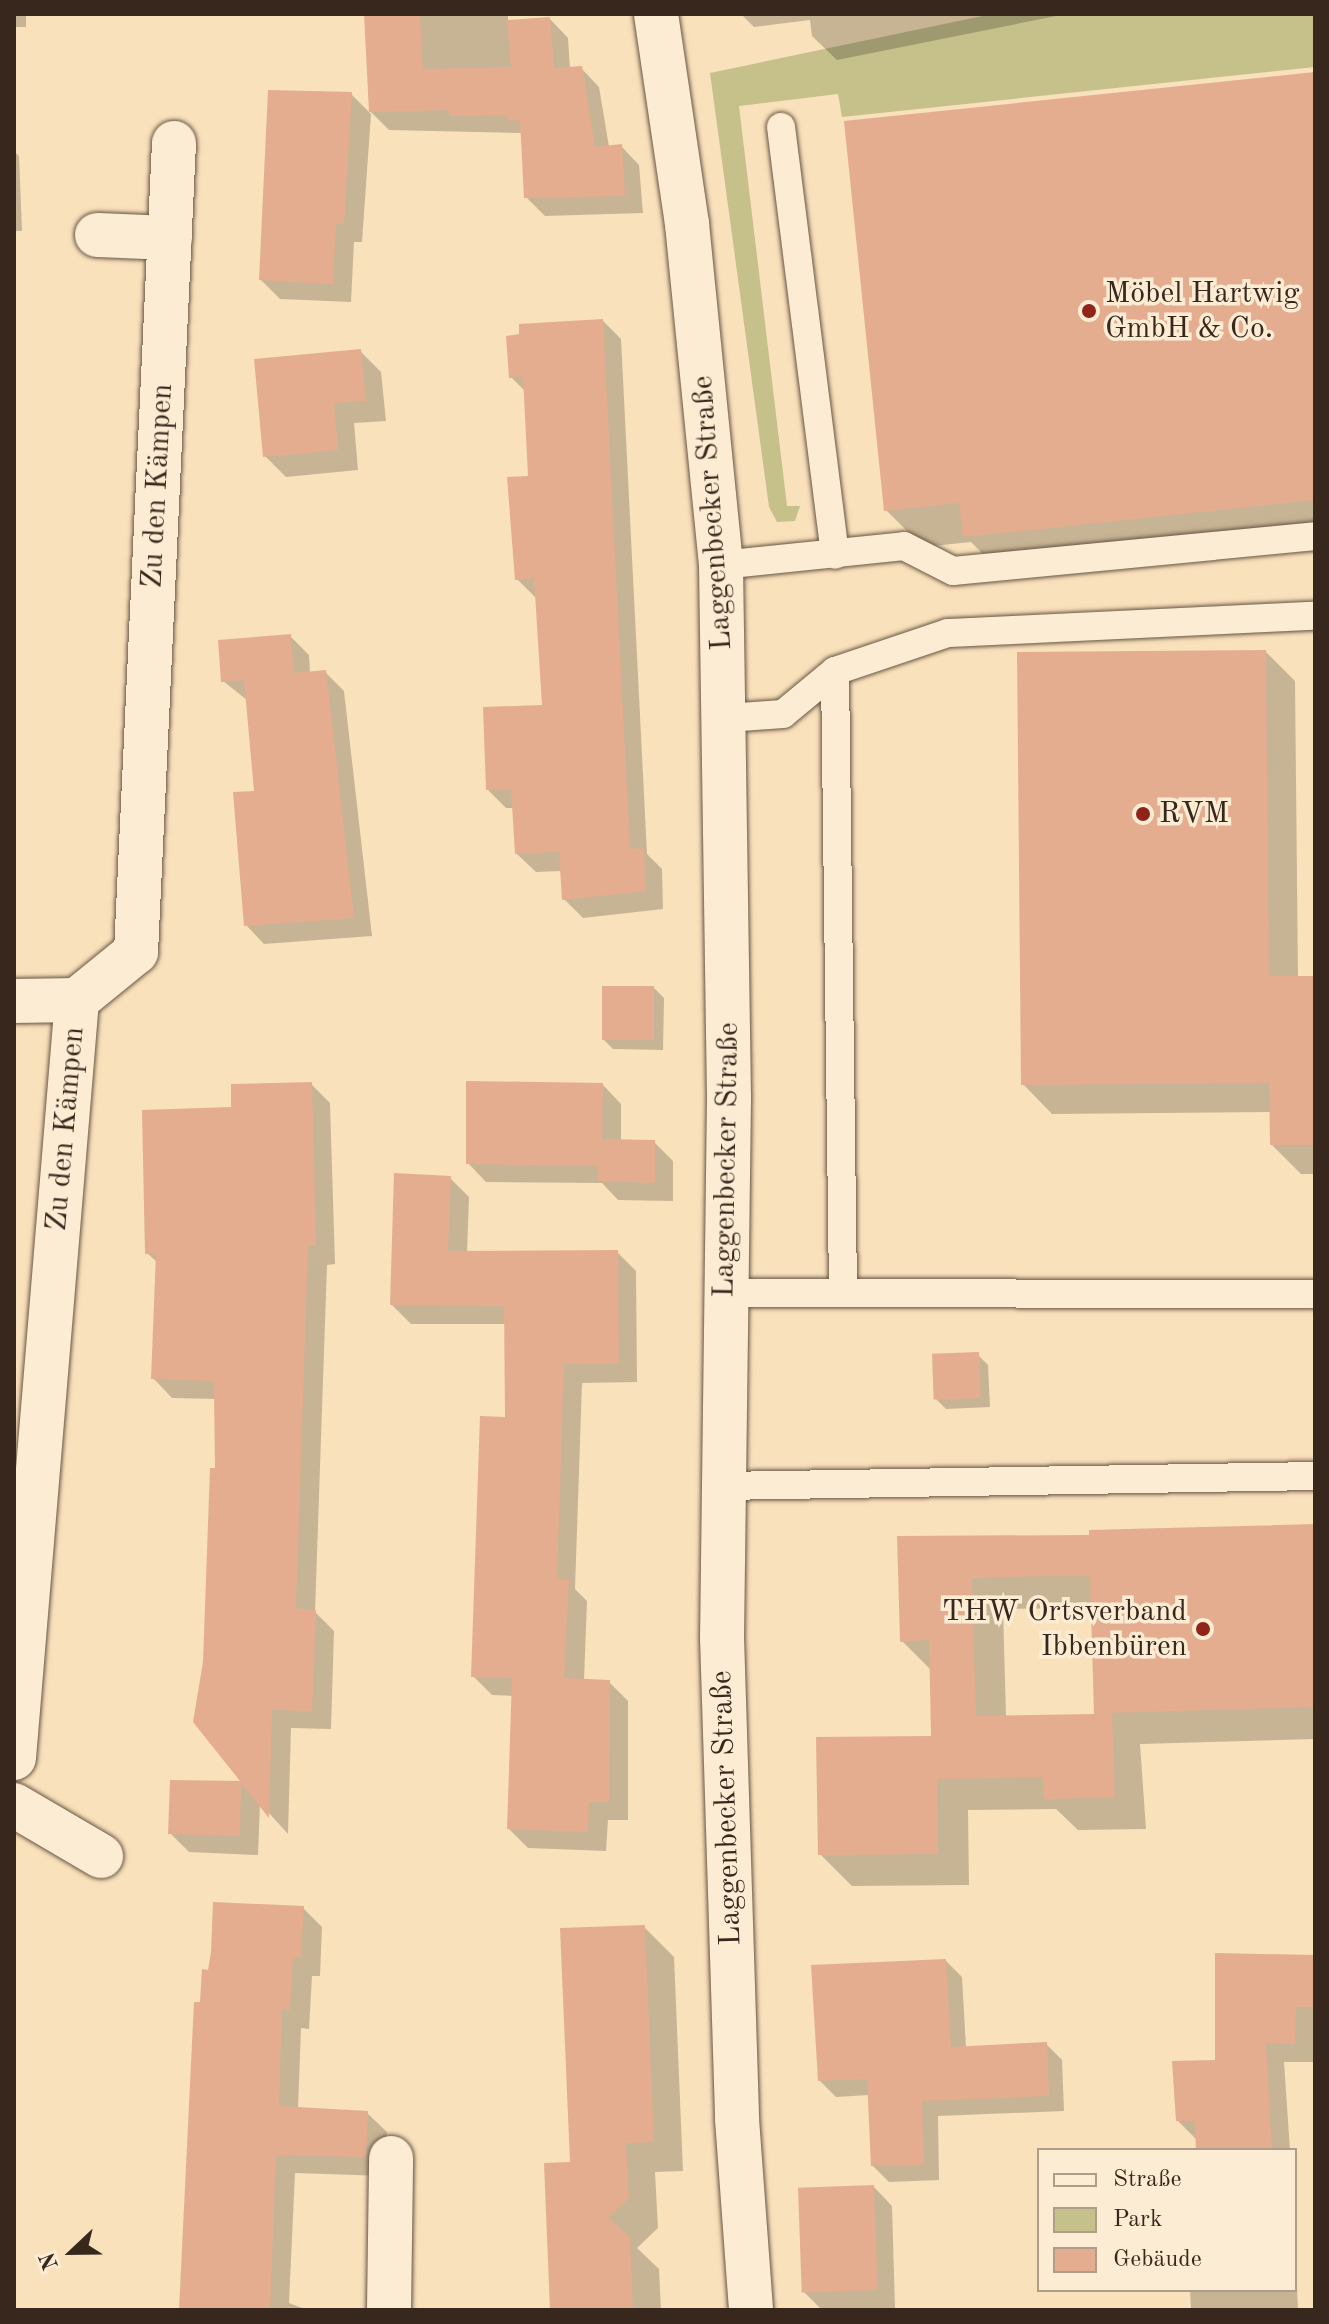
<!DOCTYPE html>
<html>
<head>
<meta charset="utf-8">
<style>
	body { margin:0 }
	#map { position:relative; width:1329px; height:2324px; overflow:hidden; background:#f9e1bb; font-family:"Old Standard TT",serif }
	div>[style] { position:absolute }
	.green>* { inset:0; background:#c6c08b }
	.shadow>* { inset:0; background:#0003; transform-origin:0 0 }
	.building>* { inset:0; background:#e4ad90; transform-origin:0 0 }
	.roads { filter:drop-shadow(0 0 2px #685644) drop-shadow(0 0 2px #685644) }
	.service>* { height:28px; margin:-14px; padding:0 14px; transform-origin:14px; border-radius:14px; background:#fbecd3 }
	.minor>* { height:44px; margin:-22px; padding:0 22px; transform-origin:22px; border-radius:22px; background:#fbecd3 }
	.tertiary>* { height:44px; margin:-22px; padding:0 22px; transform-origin:22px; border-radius:22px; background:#fbecd3 }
	.dots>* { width:22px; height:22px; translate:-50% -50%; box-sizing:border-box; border:4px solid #fbecd3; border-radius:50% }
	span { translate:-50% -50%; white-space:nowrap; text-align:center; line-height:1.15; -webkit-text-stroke:7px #fbecd3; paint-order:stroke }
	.poi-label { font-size:30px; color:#38271d }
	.left { translate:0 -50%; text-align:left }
	.right { translate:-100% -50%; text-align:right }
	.street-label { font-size:30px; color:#38271d }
	.frame { position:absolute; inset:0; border:16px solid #38271d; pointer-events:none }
	.legend { position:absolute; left:1037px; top:2148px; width:260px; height:144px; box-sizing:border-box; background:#fbecd3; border:2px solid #ad9d8a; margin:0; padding:10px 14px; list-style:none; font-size:24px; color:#38271d }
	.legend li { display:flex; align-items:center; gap:16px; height:40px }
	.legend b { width:40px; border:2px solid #ad9d8a }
	.north { position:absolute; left:32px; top:2212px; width:80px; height:80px; -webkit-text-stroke:6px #fbecd3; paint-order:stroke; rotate:248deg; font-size:22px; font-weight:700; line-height:32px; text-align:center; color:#38271d }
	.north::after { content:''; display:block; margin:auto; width:28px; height:36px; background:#38271d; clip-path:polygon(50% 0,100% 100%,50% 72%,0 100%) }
</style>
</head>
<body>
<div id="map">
	<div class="green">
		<div style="clip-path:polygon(992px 14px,1315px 14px,1315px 67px,842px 117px,838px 94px,739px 106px,787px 506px,800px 506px,795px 521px,777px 522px,769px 507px,710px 73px)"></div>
	</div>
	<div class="shadow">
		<div style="left:14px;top:14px;width:12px;height:13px"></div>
		<div style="clip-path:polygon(365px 14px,508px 14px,508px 22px,550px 19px,568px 38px,570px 69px,581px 68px,599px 87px,609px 147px,621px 146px,639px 165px,643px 213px,545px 216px,526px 197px,522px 133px,389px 130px,371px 112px)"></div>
		<div style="clip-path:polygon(741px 14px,1055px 14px,1056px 16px,837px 60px,812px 36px,810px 20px,754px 27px)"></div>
		<div style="clip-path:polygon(1315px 74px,1315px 542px,1002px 573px,971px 542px,923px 547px,886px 510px)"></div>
		<div style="clip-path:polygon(351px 94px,371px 114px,362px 242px,354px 242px,351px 302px,280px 299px,261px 280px)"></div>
		<div style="clip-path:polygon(14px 151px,19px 156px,22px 231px,14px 231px)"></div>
		<div style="clip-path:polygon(14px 292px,16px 354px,14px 354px)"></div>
		<div style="clip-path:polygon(603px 321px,621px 339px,647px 854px,662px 869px,663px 909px,583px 918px,564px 899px,562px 871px,536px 872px,517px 854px,514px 808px,506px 808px,488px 790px,544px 707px,536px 598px,517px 579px,530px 478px,526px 392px,511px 377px)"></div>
		<div style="clip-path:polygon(360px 351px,381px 372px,386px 421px,354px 423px,358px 470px,286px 477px,265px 456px)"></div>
		<div style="clip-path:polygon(290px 636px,309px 655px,310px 673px,325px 672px,344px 691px,372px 936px,264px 944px,246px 925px,256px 793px,247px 700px,223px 681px)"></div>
		<div style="clip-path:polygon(1266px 652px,1295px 681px,1298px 978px,1315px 978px,1315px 1174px,1301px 1174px,1272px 1145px,1271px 1112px,1052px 1114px,1023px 1084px)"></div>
		<div style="clip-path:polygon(654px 988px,664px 998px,663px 1050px,613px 1049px,603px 1039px)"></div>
		<div style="clip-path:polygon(311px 1084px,330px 1103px,335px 1264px,327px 1265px,315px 1612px,334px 1631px,331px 1729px,291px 1728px,288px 1834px,260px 1803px,258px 1855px,189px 1852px,170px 1833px,172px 1782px,244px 1783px,205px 1662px,217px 1470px,215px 1399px,172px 1398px,153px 1378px,158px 1263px,147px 1253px,233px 1109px)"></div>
		<div style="clip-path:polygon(603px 1085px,621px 1104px,621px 1141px,654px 1142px,673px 1161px,673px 1201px,618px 1200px,602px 1183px,486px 1182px,468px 1163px)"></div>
		<div style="clip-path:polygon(450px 1178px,469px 1197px,467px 1253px,617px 1252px,636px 1271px,637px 1382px,582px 1383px,575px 1589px,587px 1601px,584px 1681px,609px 1682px,628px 1701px,628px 1820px,608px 1820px,606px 1851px,528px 1848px,509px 1829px,513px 1696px,492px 1695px,473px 1676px,507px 1419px,506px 1324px,411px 1324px,392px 1305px)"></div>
		<div style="clip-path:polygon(978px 1355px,988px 1365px,990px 1407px,946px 1409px,936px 1399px)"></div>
		<div style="clip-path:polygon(evenodd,1315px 1526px,1315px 1739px,1140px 1744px,1146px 1829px,1078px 1830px,1056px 1809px,968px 1810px,969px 1885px,852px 1886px,820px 1854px,933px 1738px,932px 1671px,902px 1641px,899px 1538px,1091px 1537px,1315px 1526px,1093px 1608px,1097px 1715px,1006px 1717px,1003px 1609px,1093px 1608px)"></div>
		<div style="clip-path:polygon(303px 1908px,322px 1927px,320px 1976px,312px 1976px,309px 2029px,301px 2028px,298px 2109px,367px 2113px,387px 2132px,385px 2176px,295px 2173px,289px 2303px,307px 2310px,185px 2310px,202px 2004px,209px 1973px)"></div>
		<div style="clip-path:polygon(644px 1927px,674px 1957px,683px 2171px,655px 2172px,658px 2228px,637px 2248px,659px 2269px,661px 2310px,552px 2310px)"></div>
		<div style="clip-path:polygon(1315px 1958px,1314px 2062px,1284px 2062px,1290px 2150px,1198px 2150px,1198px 2141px,1178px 2121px,1217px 2061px)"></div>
		<div style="clip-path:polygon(946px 1961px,962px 1977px,966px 2048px,1046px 2044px,1062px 2060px,1064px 2111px,938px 2116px,939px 2180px,889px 2182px,873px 2166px,869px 2095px,836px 2097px,820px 2081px)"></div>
		<div style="clip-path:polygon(874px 2187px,892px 2206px,895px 2308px,822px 2310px,804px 2292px)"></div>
		<div style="clip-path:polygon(1295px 2240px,1298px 2310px,1191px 2310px,1190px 2290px,1295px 2290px)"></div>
	</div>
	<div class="building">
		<div style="clip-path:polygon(364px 14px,420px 14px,423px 69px,511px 67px,507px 20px,550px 17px,554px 68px,582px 66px,595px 147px,622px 144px,625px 196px,524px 198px,520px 120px,509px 121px,508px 115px,449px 116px,449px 110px,369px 112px)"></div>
		<div style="clip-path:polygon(1315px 72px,1315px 500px,963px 537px,959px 503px,884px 511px,844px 121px)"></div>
		<div style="clip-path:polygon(268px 90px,352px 92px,344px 224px,336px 224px,333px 284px,259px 280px)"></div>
		<div style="clip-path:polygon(603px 319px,630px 849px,644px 848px,646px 891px,562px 900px,559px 852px,515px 854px,511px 789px,486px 790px,483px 707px,542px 705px,534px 578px,515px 580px,507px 477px,528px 476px,523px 377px,509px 378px,506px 336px,519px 334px,519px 324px)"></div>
		<div style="clip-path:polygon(361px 349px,366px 401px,334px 403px,338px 450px,263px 457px,254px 359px)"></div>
		<div style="clip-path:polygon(291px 634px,294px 673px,326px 670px,354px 918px,244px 926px,233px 792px,254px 791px,244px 680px,221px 682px,218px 640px)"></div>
		<div style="clip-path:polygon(1266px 650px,1269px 976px,1315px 976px,1315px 1145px,1270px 1145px,1269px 1083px,1021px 1085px,1017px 652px)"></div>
		<div style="left:602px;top:986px;width:52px;height:54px"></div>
		<div style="clip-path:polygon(466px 1081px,603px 1083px,602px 1139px,655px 1140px,655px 1183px,597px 1181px,598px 1166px,466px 1164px)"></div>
		<div style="clip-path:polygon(312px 1082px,316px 1246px,308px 1246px,296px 1609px,316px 1610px,312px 1711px,272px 1710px,269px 1818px,241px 1783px,240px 1836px,168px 1834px,170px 1780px,240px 1781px,193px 1722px,203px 1662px,210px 1468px,215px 1468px,214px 1389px,213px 1381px,151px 1379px,156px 1253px,145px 1254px,142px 1110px,231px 1107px,231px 1084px)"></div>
		<div style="clip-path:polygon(394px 1173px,451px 1176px,448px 1251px,618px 1250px,619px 1364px,564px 1364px,557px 1579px,569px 1580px,564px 1678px,610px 1680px,609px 1802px,589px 1802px,588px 1832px,507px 1829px,512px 1678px,471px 1677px,480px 1416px,505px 1417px,504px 1306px,390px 1305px)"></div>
		<div style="left:979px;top:1352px;width:46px;height:47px;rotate:88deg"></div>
		<div style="clip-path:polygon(evenodd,1315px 1524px,1315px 1707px,1100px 1713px,1112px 1713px,1115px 1797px,1044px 1799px,1043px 1777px,937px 1779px,938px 1854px,818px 1855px,816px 1737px,931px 1736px,929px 1640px,900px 1642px,897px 1536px,1089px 1535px,1089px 1530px,1315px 1524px,1042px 1576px,1090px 1576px,1094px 1714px,976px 1716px,972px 1578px,1042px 1576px)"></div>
		<div style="clip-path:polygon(213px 1902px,304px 1906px,301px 1958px,293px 1957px,290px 2010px,282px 2010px,279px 2106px,368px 2111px,366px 2157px,276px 2155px,270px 2310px,179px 2310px,194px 2002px,200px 2002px,202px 1969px,208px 1970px,211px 1952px)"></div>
		<div style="clip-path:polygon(645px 1925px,654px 2142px,626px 2143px,629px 2198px,608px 2218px,630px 2237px,633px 2310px,550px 2310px,544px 2163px,570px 2162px,560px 1928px)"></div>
		<div style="clip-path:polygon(1215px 1953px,1315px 1955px,1315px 2007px,1296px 2007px,1295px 2044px,1266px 2043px,1272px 2150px,1196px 2150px,1195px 2121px,1176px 2121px,1172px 2061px,1215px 2060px)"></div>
		<div style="clip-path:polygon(946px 1959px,951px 2047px,1047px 2042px,1049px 2096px,922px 2101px,924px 2165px,871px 2166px,867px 2079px,818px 2081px,811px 1965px)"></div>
		<div style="left:874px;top:2185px;width:105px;height:76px;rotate:88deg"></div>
	</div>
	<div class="roads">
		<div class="service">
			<div style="left:781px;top:127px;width:431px;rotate:82.8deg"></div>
			<div style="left:721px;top:565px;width:184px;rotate:-5.9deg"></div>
			<div style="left:904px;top:546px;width:55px;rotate:27deg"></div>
			<div style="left:953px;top:571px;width:364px;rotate:-5.5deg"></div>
			<div style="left:835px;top:671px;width:622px;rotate:89.26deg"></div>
			<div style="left:726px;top:718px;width:57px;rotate:-4deg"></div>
			<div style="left:783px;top:714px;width:67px;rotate:-39.6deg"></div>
			<div style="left:835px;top:671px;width:119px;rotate:-18.6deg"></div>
			<div style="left:948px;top:633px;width:367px;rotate:-2.7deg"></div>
			<div style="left:725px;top:1293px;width:590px;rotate:0.1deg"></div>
			<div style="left:721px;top:1486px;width:594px;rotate:-0.96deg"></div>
		</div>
		<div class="minor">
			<div style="left:97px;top:235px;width:73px;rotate:2.4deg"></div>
			<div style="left:14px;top:1001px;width:63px;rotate:-0.9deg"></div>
			<div style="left:14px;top:1758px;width:761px;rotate:-85.25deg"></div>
			<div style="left:77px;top:1000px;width:76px;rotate:-39.1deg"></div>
			<div style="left:136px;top:952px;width:810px;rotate:-87.31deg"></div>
			<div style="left:14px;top:1805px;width:101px;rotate:30.4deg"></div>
			<div style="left:389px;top:2310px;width:152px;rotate:-89.2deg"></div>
		</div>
		<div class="tertiary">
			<div style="left:656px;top:14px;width:212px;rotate:81.6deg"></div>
			<div style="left:687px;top:224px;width:343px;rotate:84.3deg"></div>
			<div style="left:721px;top:565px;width:533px;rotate:89.14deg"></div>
			<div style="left:729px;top:1098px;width:539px;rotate:90.74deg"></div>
			<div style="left:722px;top:1637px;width:482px;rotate:88.2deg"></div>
			<div style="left:737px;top:2119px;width:192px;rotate:85.8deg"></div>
		</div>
	</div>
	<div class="dots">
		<div style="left:1089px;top:311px;background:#8f2418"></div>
		<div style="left:1143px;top:814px;background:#8f2418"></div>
		<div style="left:1203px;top:1629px;background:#8f2418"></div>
	</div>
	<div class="poi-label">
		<span class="left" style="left:1105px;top:311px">Möbel Hartwig<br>GmbH &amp; Co.</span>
		<span class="left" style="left:1159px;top:814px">RVM</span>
		<span class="right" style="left:1187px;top:1629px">THW Ortsverband<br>Ibbenbüren</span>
	</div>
	<div class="street-label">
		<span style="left:158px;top:486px;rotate:-87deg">Zu den Kämpen</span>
		<span style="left:713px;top:513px;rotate:-94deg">Laggenbecker Straße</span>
		<span style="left:66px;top:1129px;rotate:-85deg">Zu den Kämpen</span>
		<span style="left:727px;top:1160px;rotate:-89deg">Laggenbecker Straße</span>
		<span style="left:727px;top:1808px;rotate:-92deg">Laggenbecker Straße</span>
	</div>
	<div class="frame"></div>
	<ul class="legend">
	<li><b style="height:10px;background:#fbecd3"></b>Straße</li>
	<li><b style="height:22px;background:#c6c08b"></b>Park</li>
	<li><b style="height:22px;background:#e4ad90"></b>Gebäude</li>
	</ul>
	<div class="north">N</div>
</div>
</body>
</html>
